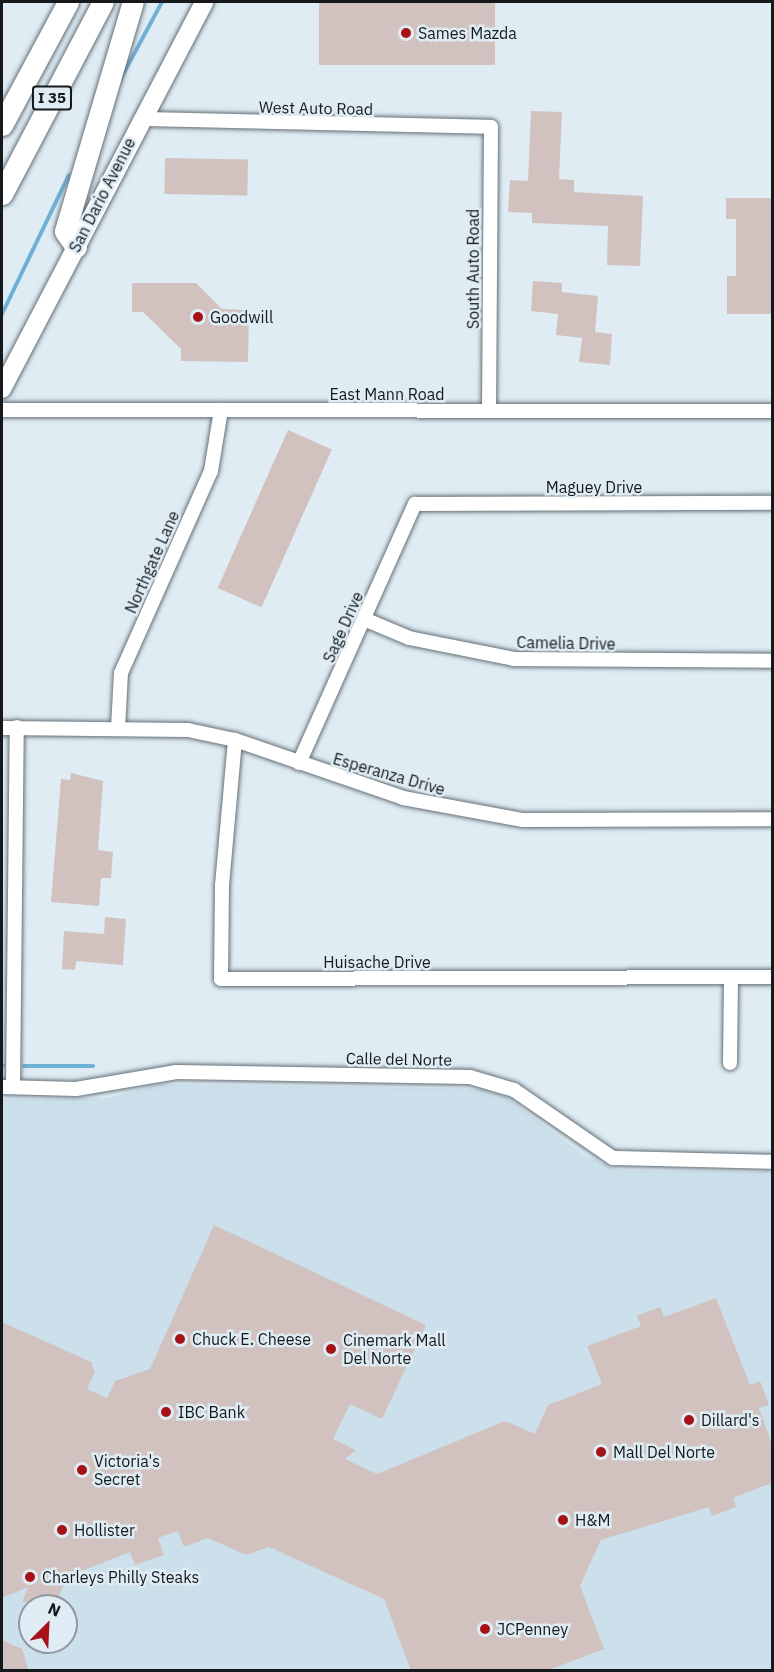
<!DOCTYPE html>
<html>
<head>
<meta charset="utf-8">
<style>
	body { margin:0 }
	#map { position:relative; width:774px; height:1672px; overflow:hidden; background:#dfecf4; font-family:"IBM Plex Sans",sans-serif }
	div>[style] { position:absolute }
	.built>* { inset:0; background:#cce0ec }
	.stream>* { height:4px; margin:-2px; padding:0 2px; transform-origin:2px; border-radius:2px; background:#6fb0d5 }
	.building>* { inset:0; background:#d1c2c0; transform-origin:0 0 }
	.roads { filter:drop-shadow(0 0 2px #657077) drop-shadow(0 0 2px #657077) }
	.minor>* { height:14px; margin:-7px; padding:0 7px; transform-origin:7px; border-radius:7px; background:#fff }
	.major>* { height:18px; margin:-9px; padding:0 9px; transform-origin:9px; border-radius:9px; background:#fff }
	.highway>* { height:21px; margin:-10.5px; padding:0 10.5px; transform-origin:10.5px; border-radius:10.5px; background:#fff }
	.dots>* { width:16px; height:16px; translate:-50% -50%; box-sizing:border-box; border:3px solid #dfecf4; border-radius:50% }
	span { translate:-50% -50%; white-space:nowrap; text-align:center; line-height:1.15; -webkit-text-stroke:5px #dfecf4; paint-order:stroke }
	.shield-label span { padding:2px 4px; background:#dfecf4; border:2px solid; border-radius:4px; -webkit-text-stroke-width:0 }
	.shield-label { font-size:15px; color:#15191c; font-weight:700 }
	.poi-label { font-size:16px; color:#15191c }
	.left { translate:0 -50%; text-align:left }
	.street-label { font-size:16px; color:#15191c }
	.frame { position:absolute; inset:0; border:3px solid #15191c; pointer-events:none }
	.north { position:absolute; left:18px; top:1594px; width:60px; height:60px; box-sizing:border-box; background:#dfecf4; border:2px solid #8e989e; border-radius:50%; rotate:24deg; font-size:16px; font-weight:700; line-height:24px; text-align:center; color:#15191c }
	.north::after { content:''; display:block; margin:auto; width:21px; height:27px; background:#a71218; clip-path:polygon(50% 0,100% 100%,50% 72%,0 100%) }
</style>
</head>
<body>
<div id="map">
	<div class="built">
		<div style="clip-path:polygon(evenodd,158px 1084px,482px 1089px,506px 1097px,584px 1155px,619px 1170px,772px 1172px,772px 1670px,2px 1670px,2px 1099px,108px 1098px,158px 1084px,30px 1606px,66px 1606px,66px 1642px,30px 1642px,30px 1606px)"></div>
	</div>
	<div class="stream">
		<div style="left:120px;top:80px;width:89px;rotate:-61.7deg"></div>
		<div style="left:2px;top:314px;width:154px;rotate:-64.3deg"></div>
		<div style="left:2px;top:1065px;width:1px;rotate:45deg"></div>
		<div style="left:24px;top:1066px;width:69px"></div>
	</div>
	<div class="building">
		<div style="left:319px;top:2px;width:176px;height:63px"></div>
		<div style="clip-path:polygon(531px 111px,562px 112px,559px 179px,574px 180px,574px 192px,643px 196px,640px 266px,607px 265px,608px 226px,532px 223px,532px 213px,508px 212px,510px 180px,528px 181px)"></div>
		<div style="left:165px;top:158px;width:83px;height:36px;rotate:1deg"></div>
		<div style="clip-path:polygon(726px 198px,772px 198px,772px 314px,727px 314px,727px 276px,736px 276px,736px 219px,726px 219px)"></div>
		<div style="clip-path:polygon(533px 281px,562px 283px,562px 292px,598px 296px,595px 332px,612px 334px,610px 365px,579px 362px,582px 338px,556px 335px,558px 314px,531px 311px)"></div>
		<div style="clip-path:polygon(132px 283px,196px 283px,222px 309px,249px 310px,248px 362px,181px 361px,181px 349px,143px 312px,132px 312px)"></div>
		<div style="left:288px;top:430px;width:48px;height:173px;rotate:24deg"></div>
		<div style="clip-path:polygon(71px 773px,103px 781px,98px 850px,113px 852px,111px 878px,101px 878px,99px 906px,51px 902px,61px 779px,70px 780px)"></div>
		<div style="clip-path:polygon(105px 917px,126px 919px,123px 965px,76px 961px,75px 970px,62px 969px,64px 931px,104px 934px)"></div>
		<div style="clip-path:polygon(214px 1225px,426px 1325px,382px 1419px,350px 1404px,333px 1439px,356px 1450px,345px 1459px,377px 1474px,505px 1421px,535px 1434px,548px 1405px,602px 1384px,587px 1346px,641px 1326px,637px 1316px,660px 1307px,664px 1317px,716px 1298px,750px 1385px,760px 1381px,769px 1405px,759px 1408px,772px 1444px,772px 1483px,733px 1498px,736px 1507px,712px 1516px,709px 1507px,601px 1540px,580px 1586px,604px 1649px,546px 1671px,411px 1671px,384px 1599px,269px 1547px,246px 1555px,208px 1538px,184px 1547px,178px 1531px,158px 1538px,164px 1555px,135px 1565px,130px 1552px,68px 1576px,54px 1606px,22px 1602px,28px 1587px,2px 1598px,2px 1322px,91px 1362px,95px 1372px,87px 1389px,107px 1398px,115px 1381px,150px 1369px)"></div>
		<div style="clip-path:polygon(2px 1640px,22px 1649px,29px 1671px,2px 1671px)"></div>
	</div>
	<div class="roads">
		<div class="minor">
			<div style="left:141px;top:119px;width:350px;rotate:1.3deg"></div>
			<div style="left:491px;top:127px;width:284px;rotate:90.4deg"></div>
			<div style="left:2px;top:410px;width:770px;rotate:0.07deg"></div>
			<div style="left:364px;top:619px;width:49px;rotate:22.9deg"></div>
			<div style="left:409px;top:638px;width:107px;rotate:11.3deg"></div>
			<div style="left:514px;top:659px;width:258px;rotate:0.4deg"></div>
			<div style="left:2px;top:728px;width:186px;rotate:0.6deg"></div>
			<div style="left:188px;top:730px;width:48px;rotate:12deg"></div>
			<div style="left:235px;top:740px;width:178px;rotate:19deg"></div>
			<div style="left:403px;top:798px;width:122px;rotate:10.4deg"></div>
			<div style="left:523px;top:820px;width:249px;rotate:-0.2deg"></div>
			<div style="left:118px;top:728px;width:55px;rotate:-86.9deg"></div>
			<div style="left:121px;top:673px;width:221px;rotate:-66deg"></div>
			<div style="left:211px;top:471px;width:62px;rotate:-80.7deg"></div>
			<div style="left:235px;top:740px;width:146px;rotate:95.1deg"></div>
			<div style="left:222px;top:885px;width:94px;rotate:90.6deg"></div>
			<div style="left:221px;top:979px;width:551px;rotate:-0.21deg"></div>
			<div style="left:299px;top:763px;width:284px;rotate:-65.9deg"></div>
			<div style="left:415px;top:504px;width:357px;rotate:-0.2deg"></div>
			<div style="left:730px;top:1063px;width:86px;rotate:-89.3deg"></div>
			<div style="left:2px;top:1087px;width:74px;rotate:1.5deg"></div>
			<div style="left:76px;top:1089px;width:102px;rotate:-9.6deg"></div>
			<div style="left:177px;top:1072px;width:293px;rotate:1deg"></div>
			<div style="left:470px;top:1077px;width:46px;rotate:16.5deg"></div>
			<div style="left:514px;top:1090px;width:120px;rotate:34.5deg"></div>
			<div style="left:613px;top:1158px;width:159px;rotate:1.4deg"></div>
			<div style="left:13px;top:1087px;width:360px;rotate:-89.4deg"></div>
		</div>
		<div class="major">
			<div style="left:2px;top:389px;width:437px;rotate:-62.4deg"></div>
		</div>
		<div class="highway">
			<div style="left:2px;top:125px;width:140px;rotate:-61.8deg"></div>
			<div style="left:2px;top:194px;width:217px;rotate:-62.3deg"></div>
			<div style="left:76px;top:247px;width:19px;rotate:-125deg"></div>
			<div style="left:65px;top:231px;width:239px;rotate:-73.5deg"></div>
		</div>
	</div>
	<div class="dots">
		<div style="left:406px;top:33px;background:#a71218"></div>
		<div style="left:198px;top:317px;background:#a71218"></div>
		<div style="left:180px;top:1339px;background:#a71218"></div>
		<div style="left:331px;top:1349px;background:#a71218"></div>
		<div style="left:166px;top:1412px;background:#a71218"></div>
		<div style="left:689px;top:1420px;background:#a71218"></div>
		<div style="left:601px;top:1452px;background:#a71218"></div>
		<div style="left:82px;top:1470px;background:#a71218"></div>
		<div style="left:563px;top:1520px;background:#a71218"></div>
		<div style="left:62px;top:1530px;background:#a71218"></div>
		<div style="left:30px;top:1577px;background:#a71218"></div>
		<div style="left:485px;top:1629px;background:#a71218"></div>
	</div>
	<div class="shield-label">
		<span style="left:52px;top:98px">I 35</span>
	</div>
	<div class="poi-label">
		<span class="left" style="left:418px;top:33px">Sames Mazda</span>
		<span class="left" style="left:210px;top:317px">Goodwill</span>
		<span class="left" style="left:192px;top:1339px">Chuck E. Cheese</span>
		<span class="left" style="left:343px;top:1349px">Cinemark Mall<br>Del Norte</span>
		<span class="left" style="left:178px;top:1412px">IBC Bank</span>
		<span class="left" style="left:701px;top:1420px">Dillard's</span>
		<span class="left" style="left:613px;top:1452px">Mall Del Norte</span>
		<span class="left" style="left:94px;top:1470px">Victoria's<br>Secret</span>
		<span class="left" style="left:575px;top:1520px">H&amp;M</span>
		<span class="left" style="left:74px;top:1530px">Hollister</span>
		<span class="left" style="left:42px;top:1577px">Charleys Philly Steaks</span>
		<span class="left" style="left:497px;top:1629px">JCPenney</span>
	</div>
	<div class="street-label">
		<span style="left:316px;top:108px;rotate:1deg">West Auto Road</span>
		<span style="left:102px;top:195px;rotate:-63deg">San Dario Avenue</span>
		<span style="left:473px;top:269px;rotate:-90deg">South Auto Road</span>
		<span style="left:387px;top:394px">East Mann Road</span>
		<span style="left:594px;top:487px">Maguey Drive</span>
		<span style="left:152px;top:562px;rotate:-66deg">Northgate Lane</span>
		<span style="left:343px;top:627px;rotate:-66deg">Sage Drive</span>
		<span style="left:566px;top:643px;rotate:1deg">Camelia Drive</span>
		<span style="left:389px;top:774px;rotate:16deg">Esperanza Drive</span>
		<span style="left:377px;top:962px">Huisache Drive</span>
		<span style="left:399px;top:1059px;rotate:1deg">Calle del Norte</span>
	</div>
	<div class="frame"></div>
	<div class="north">N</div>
</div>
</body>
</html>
